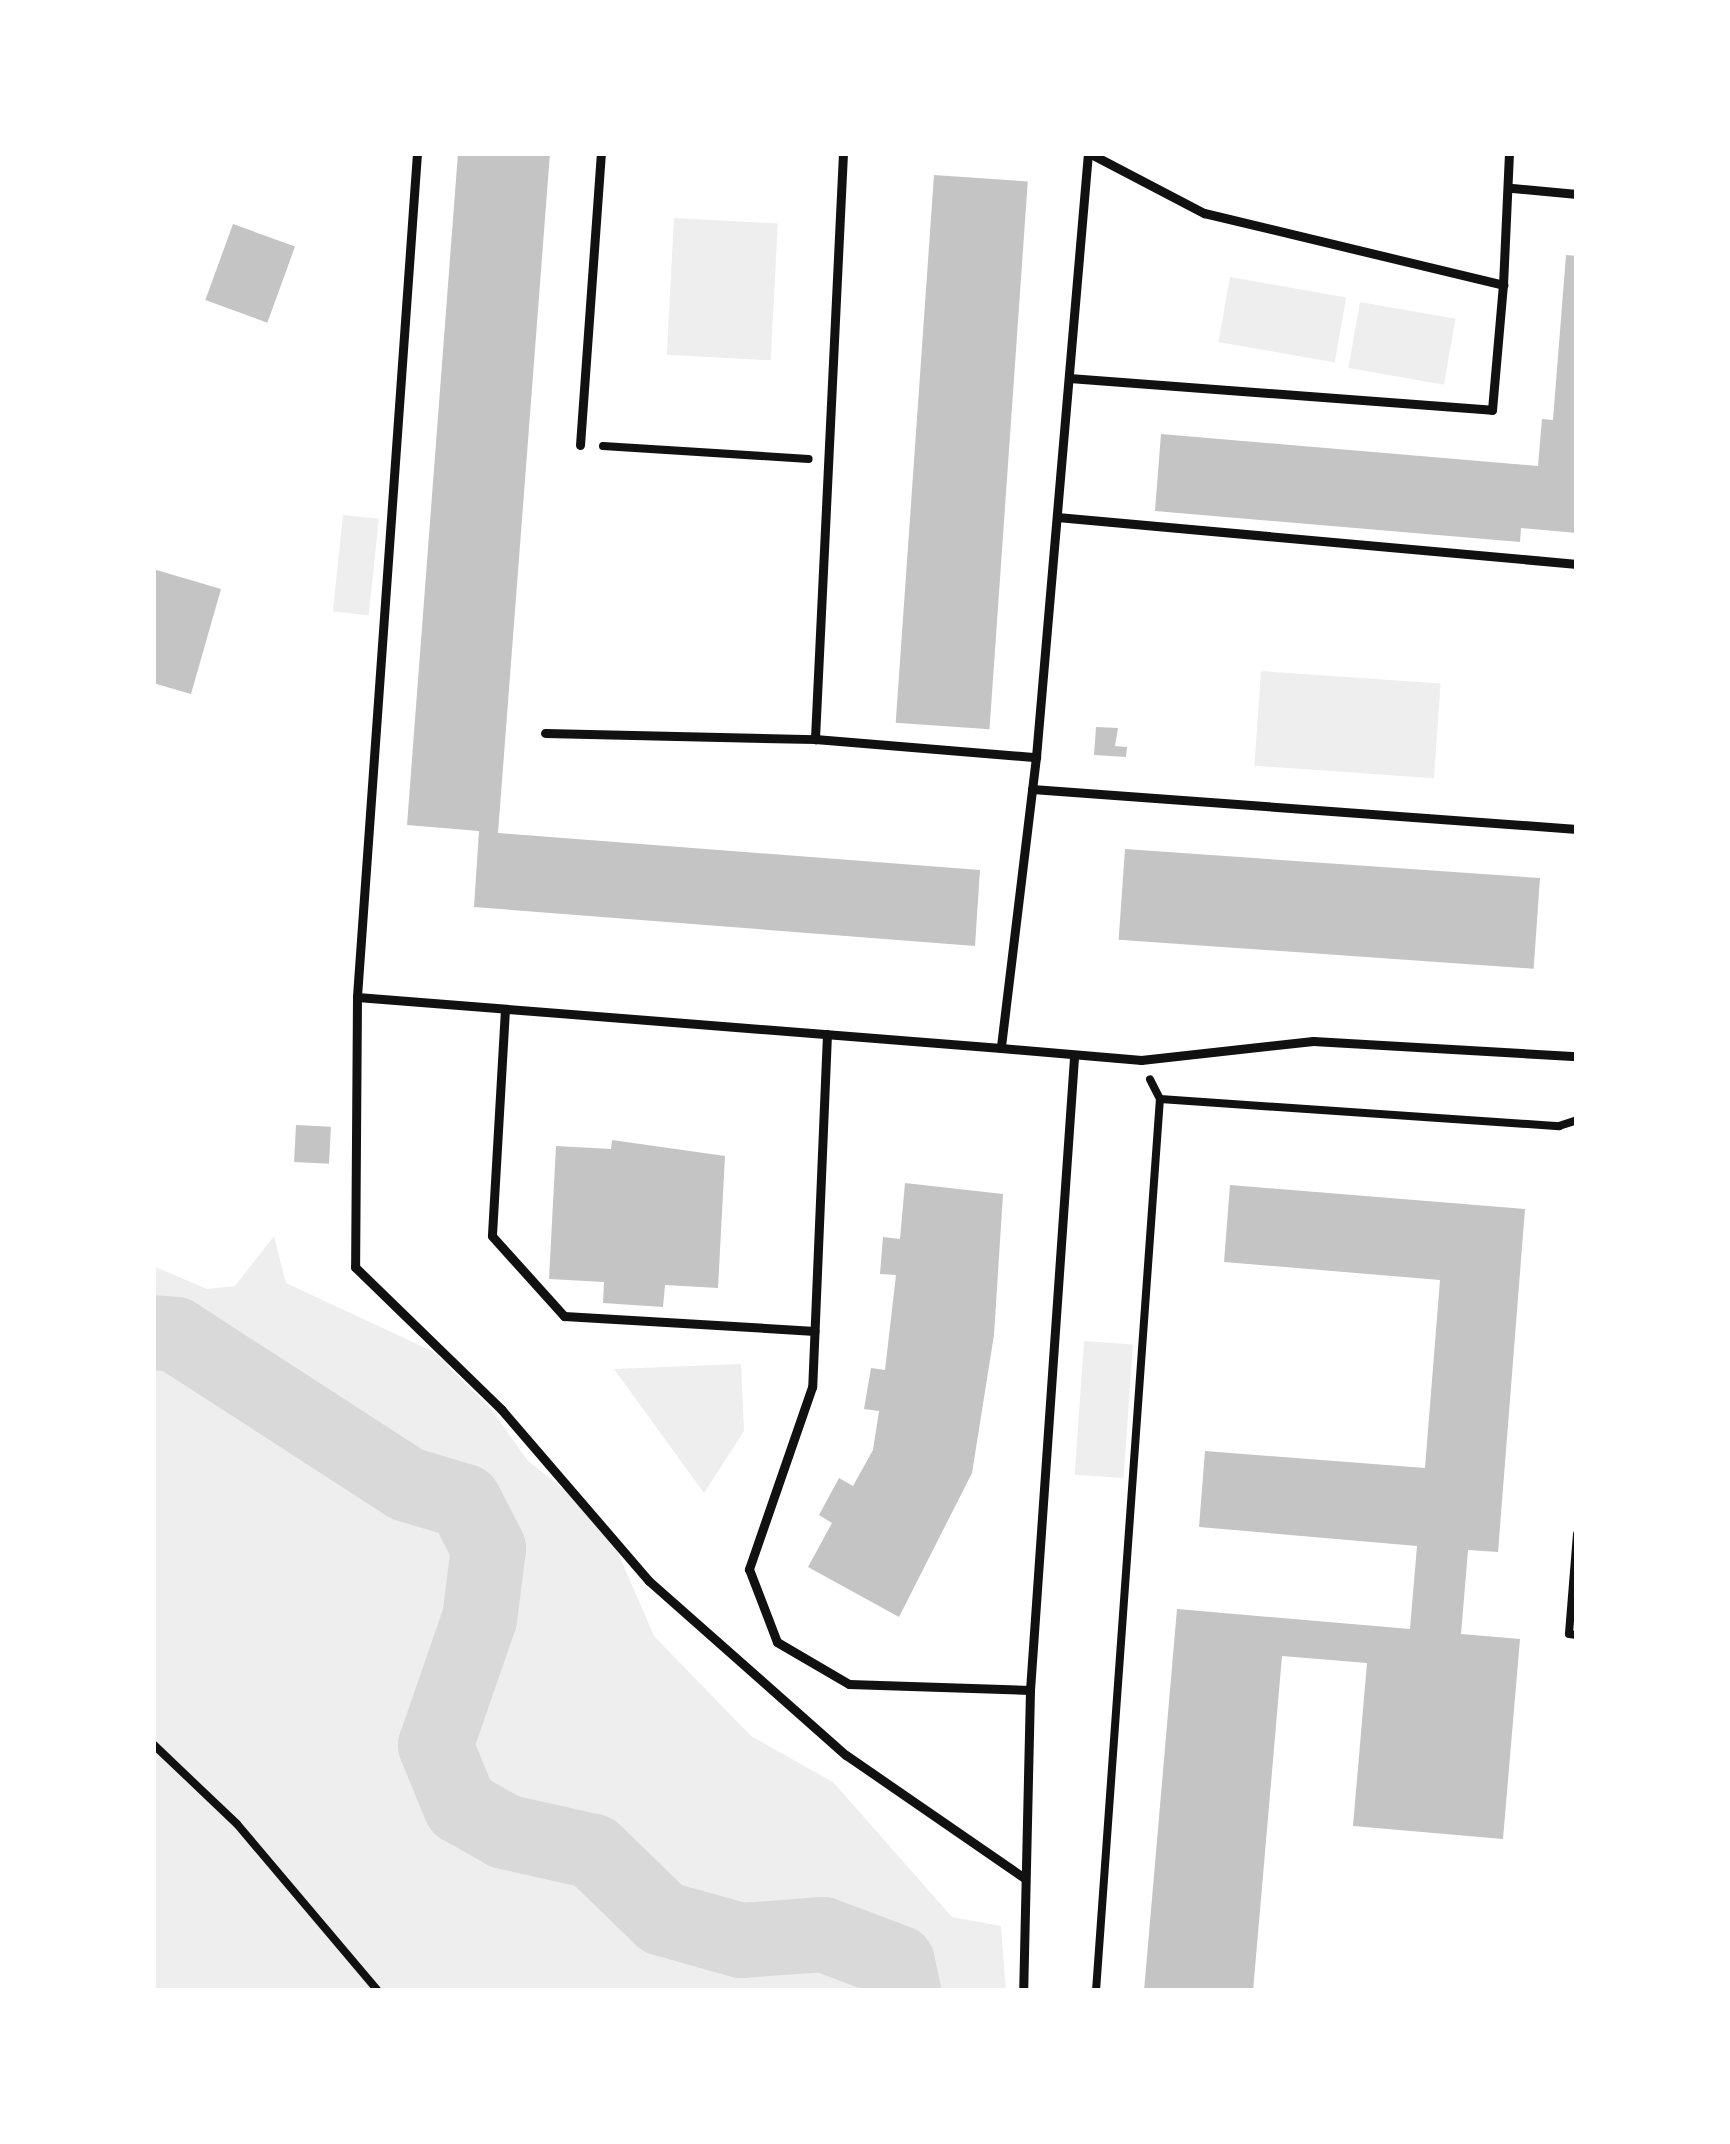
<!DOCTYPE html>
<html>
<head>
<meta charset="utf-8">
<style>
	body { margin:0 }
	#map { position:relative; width:1730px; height:2144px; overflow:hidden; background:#fff; font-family:"DejaVu Sans",sans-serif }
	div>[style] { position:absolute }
	.green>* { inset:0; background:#eee; transform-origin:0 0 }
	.river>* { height:75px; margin:-37.5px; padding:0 37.5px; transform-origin:37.5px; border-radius:37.5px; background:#d9d9d9 }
	.building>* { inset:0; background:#c4c4c4; transform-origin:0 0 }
	.path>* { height:8px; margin:-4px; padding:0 4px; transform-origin:4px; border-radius:4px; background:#111 }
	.service>* { height:9px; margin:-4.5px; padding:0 4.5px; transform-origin:4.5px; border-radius:4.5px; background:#111 }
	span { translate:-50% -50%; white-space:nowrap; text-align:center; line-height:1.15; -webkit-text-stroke:9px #fff; paint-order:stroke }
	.frame { position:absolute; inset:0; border:156px solid #fff; pointer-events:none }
</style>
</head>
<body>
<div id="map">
	<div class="green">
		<div style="left:674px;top:218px;width:104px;height:137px;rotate:3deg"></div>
		<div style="left:1230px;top:277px;width:118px;height:66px;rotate:10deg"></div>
		<div style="left:1360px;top:302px;width:97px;height:67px;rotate:10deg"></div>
		<div style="left:343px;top:515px;width:36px;height:97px;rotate:6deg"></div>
		<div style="left:1261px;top:671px;width:180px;height:95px;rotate:4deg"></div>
		<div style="clip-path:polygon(274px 1236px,286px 1283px,434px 1352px,491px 1409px,528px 1461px,575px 1498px,615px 1546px,654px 1636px,751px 1736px,833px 1782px,952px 1917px,1001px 1926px,1006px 1991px,153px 1991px,153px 1266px,207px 1289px,235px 1286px)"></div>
		<div style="left:1084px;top:1341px;width:49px;height:134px;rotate:4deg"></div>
		<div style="clip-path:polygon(741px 1364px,744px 1431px,704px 1493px,614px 1369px)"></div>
	</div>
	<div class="river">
		<div style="left:153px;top:1332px;width:22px;rotate:5deg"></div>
		<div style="left:175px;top:1334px;width:276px;rotate:32.9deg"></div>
		<div style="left:407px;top:1484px;width:59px;rotate:16.6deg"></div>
		<div style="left:464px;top:1501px;width:53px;rotate:62.9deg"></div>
		<div style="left:488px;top:1548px;width:71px;rotate:97.3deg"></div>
		<div style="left:479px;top:1618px;width:134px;rotate:109.1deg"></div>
		<div style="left:435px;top:1745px;width:66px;rotate:67.7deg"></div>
		<div style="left:460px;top:1806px;width:51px;rotate:29.6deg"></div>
		<div style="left:504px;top:1831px;width:91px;rotate:12.7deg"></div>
		<div style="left:593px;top:1851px;width:96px;rotate:44.2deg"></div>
		<div style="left:662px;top:1918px;width:82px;rotate:15.6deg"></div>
		<div style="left:741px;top:1940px;width:82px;rotate:-4.2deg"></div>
		<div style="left:823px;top:1934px;width:79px;rotate:20.7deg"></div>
		<div style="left:897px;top:1962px;width:30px;rotate:78deg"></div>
	</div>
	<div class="building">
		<div style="clip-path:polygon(458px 153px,550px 153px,498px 833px,980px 870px,975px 946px,474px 907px,479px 831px,407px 825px)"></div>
		<div style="left:934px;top:175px;width:94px;height:549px;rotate:4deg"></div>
		<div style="left:233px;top:224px;width:66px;height:81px;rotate:20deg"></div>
		<div style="clip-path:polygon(1566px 255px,1577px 256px,1577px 533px,1521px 528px,1520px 542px,1155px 511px,1161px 434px,1538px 466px,1542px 419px,1553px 420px)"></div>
		<div style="clip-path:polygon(153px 569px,221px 589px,191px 694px,153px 683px)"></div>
		<div style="clip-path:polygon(1096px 727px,1118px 728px,1115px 746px,1127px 747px,1126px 757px,1094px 755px)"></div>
		<div style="left:1125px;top:849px;width:416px;height:91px;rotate:4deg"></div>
		<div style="left:296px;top:1125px;width:35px;height:37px;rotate:3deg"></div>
		<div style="clip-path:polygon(612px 1140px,725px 1156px,718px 1288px,665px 1285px,663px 1307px,603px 1303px,604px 1282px,549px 1279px,556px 1146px,611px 1149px)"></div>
		<div style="clip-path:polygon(905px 1183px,1003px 1194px,994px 1335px,972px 1473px,899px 1617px,808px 1567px,832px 1523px,819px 1515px,839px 1478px,853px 1486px,873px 1450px,879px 1411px,864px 1409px,871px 1368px,885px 1370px,896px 1275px,880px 1274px,883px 1237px,900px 1239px)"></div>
		<div style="clip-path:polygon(1230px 1185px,1525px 1209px,1498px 1552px,1468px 1550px,1461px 1634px,1520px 1639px,1503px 1839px,1353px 1826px,1367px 1663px,1282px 1656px,1253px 1991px,1144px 1991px,1177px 1609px,1410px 1629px,1417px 1546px,1199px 1527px,1205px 1451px,1425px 1468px,1440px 1280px,1224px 1262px)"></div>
	</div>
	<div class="path">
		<div style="left:603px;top:446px;width:206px;rotate:3.6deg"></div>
		<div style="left:1160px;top:1099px;width:400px;rotate:3.9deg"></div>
		<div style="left:1559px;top:1126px;width:19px;rotate:-18deg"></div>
		<div style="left:1577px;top:1534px;width:100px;rotate:94.6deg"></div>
		<div style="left:1569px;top:1634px;width:8px;rotate:7deg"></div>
		<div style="left:153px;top:1744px;width:116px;rotate:43.6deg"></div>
		<div style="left:237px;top:1824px;width:219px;rotate:49.8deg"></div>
		<div style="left:1096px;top:1991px;width:894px;rotate:-85.9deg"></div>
		<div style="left:1160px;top:1099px;width:22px;rotate:-117deg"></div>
	</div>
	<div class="service">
		<div style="left:417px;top:153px;width:846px;rotate:94.07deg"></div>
		<div style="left:357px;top:997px;width:646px;rotate:4.53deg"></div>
		<div style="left:843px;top:153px;width:587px;rotate:92.74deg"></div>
		<div style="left:815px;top:739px;width:222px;rotate:4.7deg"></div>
		<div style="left:1036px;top:757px;width:606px;rotate:-85.08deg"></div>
		<div style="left:1089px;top:153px;width:130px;rotate:27.6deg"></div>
		<div style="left:1204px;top:213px;width:308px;rotate:13.5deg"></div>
		<div style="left:1503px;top:285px;width:132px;rotate:-87.4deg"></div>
		<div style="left:1512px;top:188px;width:65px;rotate:5.3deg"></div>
		<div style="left:1069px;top:378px;width:424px;rotate:4.3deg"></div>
		<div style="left:1492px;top:410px;width:125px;rotate:-85deg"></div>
		<div style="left:580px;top:445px;width:293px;rotate:-85.9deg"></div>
		<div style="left:1057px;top:517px;width:522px;rotate:5.16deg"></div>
		<div style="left:545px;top:733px;width:270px;rotate:1.3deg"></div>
		<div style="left:1036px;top:757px;width:293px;rotate:96.9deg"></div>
		<div style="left:1001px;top:1048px;width:141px;rotate:4.9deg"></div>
		<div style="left:1141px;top:1060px;width:173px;rotate:-6.3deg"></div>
		<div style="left:1313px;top:1041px;width:264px;rotate:3.3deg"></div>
		<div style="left:1032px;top:789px;width:546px;rotate:4.2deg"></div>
		<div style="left:357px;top:997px;width:270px;rotate:90.4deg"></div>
		<div style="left:355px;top:1267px;width:204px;rotate:44.2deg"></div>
		<div style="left:501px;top:1409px;width:227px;rotate:49.3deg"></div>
		<div style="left:649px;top:1581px;width:263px;rotate:41.5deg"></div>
		<div style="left:846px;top:1755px;width:216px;rotate:34.6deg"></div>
		<div style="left:505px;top:1009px;width:227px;rotate:93.3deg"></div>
		<div style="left:492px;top:1236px;width:108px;rotate:48deg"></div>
		<div style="left:564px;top:1316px;width:251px;rotate:3.4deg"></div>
		<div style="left:827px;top:1034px;width:353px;rotate:92.4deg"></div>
		<div style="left:812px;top:1387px;width:193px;rotate:109.1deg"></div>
		<div style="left:749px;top:1569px;width:78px;rotate:69deg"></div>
		<div style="left:777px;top:1642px;width:83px;rotate:30.3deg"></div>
		<div style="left:849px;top:1684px;width:181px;rotate:1.9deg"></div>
		<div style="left:1030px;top:1690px;width:301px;rotate:91.3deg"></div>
		<div style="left:1030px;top:1690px;width:634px;rotate:-86.02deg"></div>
	</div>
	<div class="frame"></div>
</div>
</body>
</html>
